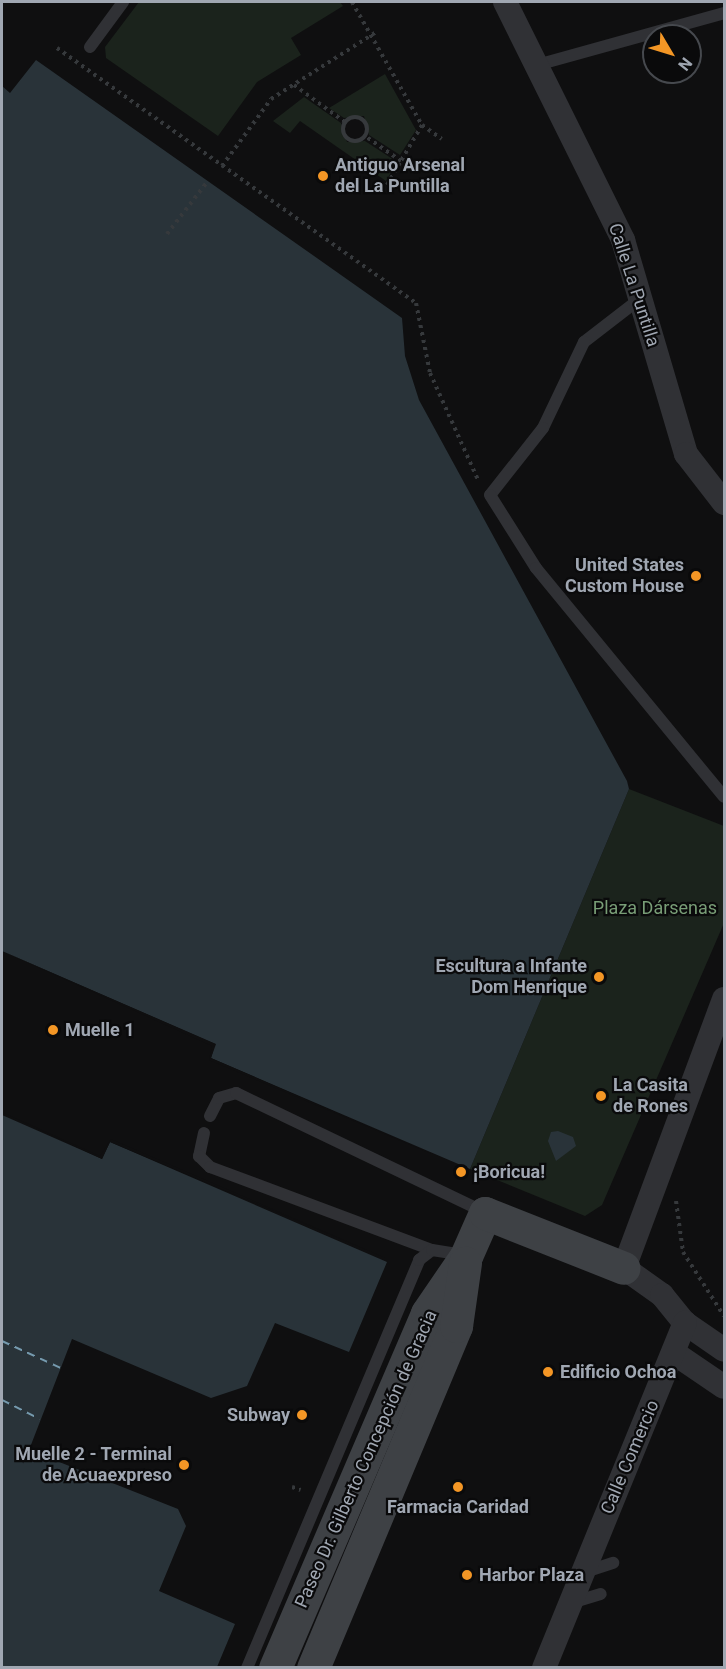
<!DOCTYPE html>
<html>
<head>
<meta charset="utf-8">
<style>
	body { margin:0 }
	#map { position:relative; width:726px; height:1669px; overflow:hidden; background:#0f0f10; font-family:Roboto,sans-serif }
	div>[style] { position:absolute }
	.green>* { inset:0; background:#1b231c }
	.water>* { inset:0; background:#293339 }
	.pier>* { inset:0; background:#0f0f10 }
	.ferry>* { height:1.5px; margin-top:-0.75px; transform-origin:0; background:repeating-linear-gradient(90deg,#759aae 0 8px,transparent 0 14px) }
	.path>* { height:4px; margin-top:-2px; transform-origin:0; background:repeating-linear-gradient(90deg,#36393c 0 3px,transparent 0 7.5px) }
	.path>.ring { margin:-2px; padding:0; box-sizing:content-box; background:none; border:4px solid #36393c; border-radius:50% }
	.lane>* { height:12px; margin:-6px; padding:0 6px; transform-origin:6px; border-radius:6px; background:#303135 }
	.street>* { height:24px; margin:-12px; padding:0 12px; transform-origin:12px; border-radius:12px; background:#303135 }
	.secondary>* { height:33px; margin:-16.5px; padding:0 16.5px; transform-origin:16.5px; border-radius:16.5px; background:#3e4145 }
	.dots>* { width:16px; height:16px; translate:-50% -50%; box-sizing:border-box; border:3px solid #0a0a0b; border-radius:50% }
	span { translate:-50% -50%; white-space:nowrap; text-align:center; line-height:1.15; -webkit-text-stroke:4.5px #0a0a0b; paint-order:stroke }
	.poi-label { font-size:18px; color:#a0a7b2; font-weight:700 }
	.left { translate:0 -50%; text-align:left }
	.right { translate:-100% -50%; text-align:right }
	.street-label { font-size:18px; color:#a0a7b2 }
	.park-label { font-size:18px; color:#789d76 }
	.frame { position:absolute; inset:0; border:3px solid #a0a7b2; pointer-events:none }
	.north { position:absolute; left:642px; top:24px; width:60px; height:60px; box-sizing:border-box; background:#0a0a0b; border:2px solid #46494e; border-radius:50%; rotate:128deg; font-size:16px; font-weight:700; line-height:24px; text-align:center; color:#a0a7b2 }
	.north::after { content:''; display:block; margin:auto; width:21px; height:27px; background:#f39625; clip-path:polygon(50% 0,100% 100%,50% 72%,0 100%) }
</style>
</head>
<body>
<div id="map">
	<div class="green">
		<div style="clip-path:polygon(139px 2px,340px 2px,343px 6px,291px 38px,301px 55px,257px 82px,218px 136px,106px 58px,105px 47px)"></div>
		<div style="clip-path:polygon(385px 74px,416px 130px,400px 155px,369px 135px,364px 116px,344px 118px,329px 108px)"></div>
		<div style="clip-path:polygon(304px 97px,341px 123px,347px 142px,365px 141px,397px 162px,386px 181px,300px 121px,290px 133px,273px 121px)"></div>
		<div style="clip-path:polygon(629px 789px,724px 826px,724px 923px,602px 1205px,585px 1216px,470px 1169px)"></div>
	</div>
	<div class="water">
		<div style="clip-path:polygon(36px 60px,402px 318px,405px 356px,419px 400px,627px 781px,629px 789px,470px 1169px,211px 1058px,215px 1044px,2px 951px,2px 86px,10px 93px)"></div>
		<div style="clip-path:polygon(2px 1115px,102px 1159px,110px 1142px,387px 1262px,349px 1352px,275px 1323px,247px 1386px,211px 1398px,72px 1339px,29px 1450px,178px 1509px,186px 1526px,159px 1591px,235px 1624px,217px 1667px,2px 1667px)"></div>
		<div style="clip-path:polygon(558px 1131px,573px 1137px,576px 1146px,556px 1161px,548px 1141px,551px 1132px)"></div>
	</div>
	<div class="pier">
		<div style="clip-path:polygon(2px 951px,216px 1044px,211px 1058px,434px 1155px,209px 1060px,212px 1046px)"></div>
		<div style="clip-path:polygon(2px 1112px,100px 1156px,111px 1139px,388px 1259px,110px 1142px,102px 1159px)"></div>
	</div>
	<div class="ferry">
		<div style="left:2px;top:1341px;width:65px;rotate:24.6deg"></div>
		<div style="left:2px;top:1400px;width:42px;rotate:26.6deg"></div>
	</div>
	<div class="path">
		<div style="left:352px;top:2px;width:142px;rotate:60.4deg"></div>
		<div style="left:422px;top:125px;width:42px;rotate:120.3deg"></div>
		<div style="left:401px;top:161px;width:44px;rotate:-145.2deg"></div>
		<div style="left:57px;top:48px;width:440px;rotate:35.4deg"></div>
		<div style="left:416px;top:303px;width:71px;rotate:78.7deg"></div>
		<div style="left:430px;top:373px;width:117px;rotate:65.8deg"></div>
		<div style="left:294px;top:85px;width:63px;rotate:36deg"></div>
		<div class="ring" style="left:343px;top:117px;width:20px;height:20px"></div>
		<div style="left:422px;top:125px;width:24px;rotate:35deg"></div>
		<div style="left:222px;top:166px;width:83px;rotate:-53.8deg"></div>
		<div style="left:271px;top:99px;width:125px;rotate:-32.5deg"></div>
		<div style="left:387px;top:185px;width:28px;rotate:-60deg"></div>
		<div style="left:167px;top:234px;width:66px;rotate:-52.4deg"></div>
		<div style="left:676px;top:1201px;width:51px;rotate:82.2deg"></div>
		<div style="left:683px;top:1252px;width:76px;rotate:57.4deg"></div>
		<div style="left:292px;top:1487px;width:9px;rotate:18deg"></div>
	</div>
	<div class="lane">
		<div style="left:90px;top:47px;width:56px;rotate:-53.7deg"></div>
		<div style="left:537px;top:65px;width:194px;rotate:-15.5deg"></div>
		<div style="left:641px;top:298px;width:72px;rotate:142.3deg"></div>
		<div style="left:584px;top:342px;width:95px;rotate:115.5deg"></div>
		<div style="left:543px;top:428px;width:85px;rotate:128.3deg"></div>
		<div style="left:490px;top:495px;width:86px;rotate:57.8deg"></div>
		<div style="left:536px;top:568px;width:296px;rotate:50.6deg"></div>
		<div style="left:210px;top:1116px;width:20px;rotate:-63deg"></div>
		<div style="left:219px;top:1098px;width:18px;rotate:-16deg"></div>
		<div style="left:236px;top:1093px;width:275px;rotate:25.6deg"></div>
		<div style="left:204px;top:1133px;width:24px;rotate:102deg"></div>
		<div style="left:199px;top:1156px;width:16px;rotate:45deg"></div>
		<div style="left:210px;top:1167px;width:237px;rotate:20.5deg"></div>
		<div style="left:582px;top:1573px;width:33px;rotate:-18deg"></div>
		<div style="left:571px;top:1603px;width:31px;rotate:-17deg"></div>
		<div style="left:247px;top:1668px;width:443px;rotate:-67.1deg"></div>
		<div style="left:419px;top:1260px;width:16px;rotate:-38deg"></div>
		<div style="left:432px;top:1250px;width:33px;rotate:9deg"></div>
	</div>
	<div class="street">
		<div style="left:505px;top:2px;width:266px;rotate:63.6deg"></div>
		<div style="left:623px;top:240px;width:223px;rotate:73.6deg"></div>
		<div style="left:686px;top:454px;width:62px;rotate:52.2deg"></div>
		<div style="left:724px;top:999px;width:287px;rotate:110.4deg"></div>
		<div style="left:624px;top:1268px;width:47px;rotate:35.4deg"></div>
		<div style="left:662px;top:1295px;width:36px;rotate:51deg"></div>
		<div style="left:685px;top:1323px;width:47px;rotate:34.7deg"></div>
		<div style="left:674px;top:1353px;width:60px;rotate:34.2deg"></div>
		<div style="left:544px;top:1668px;width:373px;rotate:-67.8deg"></div>
	</div>
	<div class="secondary">
		<div style="left:275px;top:1668px;width:386px;rotate:-66.8deg"></div>
		<div style="left:427px;top:1313px;width:69px;rotate:-55.6deg"></div>
		<div style="left:466px;top:1256px;width:47px;rotate:-66.2deg"></div>
		<div style="left:485px;top:1213px;width:149px;rotate:21.6deg"></div>
		<div style="left:313px;top:1668px;width:371px;rotate:-67.3deg"></div>
		<div style="left:456px;top:1326px;width:64px;rotate:-81.9deg"></div>
	</div>
	<div class="dots">
		<div style="left:323px;top:176px;background:#f39625"></div>
		<div style="left:696px;top:576px;background:#f39625"></div>
		<div style="left:599px;top:977px;background:#f39625"></div>
		<div style="left:53px;top:1030px;background:#f39625"></div>
		<div style="left:601px;top:1096px;background:#f39625"></div>
		<div style="left:461px;top:1172px;background:#f39625"></div>
		<div style="left:548px;top:1372px;background:#f39625"></div>
		<div style="left:302px;top:1415px;background:#f39625"></div>
		<div style="left:184px;top:1465px;background:#f39625"></div>
		<div style="left:458px;top:1487px;background:#f39625"></div>
		<div style="left:467px;top:1575px;background:#f39625"></div>
	</div>
	<div class="poi-label">
		<span class="left" style="left:335px;top:176px">Antiguo Arsenal<br>del La Puntilla</span>
		<span class="right" style="left:684px;top:576px">United States<br>Custom House</span>
		<span class="right" style="left:587px;top:977px">Escultura a Infante<br>Dom Henrique</span>
		<span class="left" style="left:65px;top:1030px">Muelle 1</span>
		<span class="left" style="left:613px;top:1096px">La Casita<br>de Rones</span>
		<span class="left" style="left:473px;top:1172px">¡Boricua!</span>
		<span class="left" style="left:560px;top:1372px">Edificio Ochoa</span>
		<span class="right" style="left:290px;top:1415px">Subway</span>
		<span class="right" style="left:172px;top:1465px">Muelle 2 - Terminal<br>de Acuaexpreso</span>
		<span style="left:458px;top:1507px">Farmacia Caridad</span>
		<span class="left" style="left:479px;top:1575px">Harbor Plaza</span>
	</div>
	<div class="street-label">
		<span style="left:634px;top:285px;rotate:72deg">Calle La Puntilla</span>
		<span style="left:630px;top:1457px;rotate:-67deg">Calle Comercio</span>
		<span style="left:366px;top:1459px;rotate:-66deg">Paseo Dr. Gilberto Concepción de Gracia</span>
	</div>
	<div class="park-label">
		<span style="left:655px;top:908px">Plaza Dársenas</span>
	</div>
	<div class="frame"></div>
	<div class="north">N</div>
</div>
</body>
</html>
